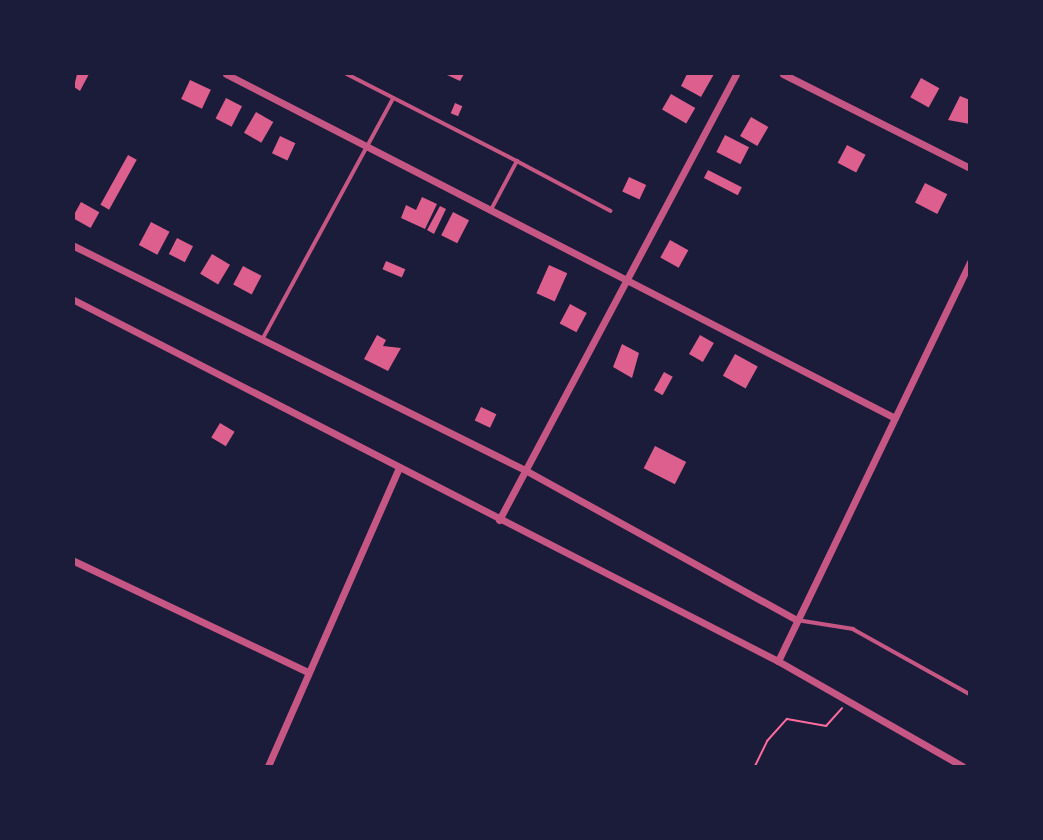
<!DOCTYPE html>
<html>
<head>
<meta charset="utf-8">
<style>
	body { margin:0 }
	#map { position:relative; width:1043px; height:840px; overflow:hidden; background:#1b1b3a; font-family:"Open Sans",sans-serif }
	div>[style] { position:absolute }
	.building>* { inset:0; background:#dd5f8e; transform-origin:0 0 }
	.path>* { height:2px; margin:-1px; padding:0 1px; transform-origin:1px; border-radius:1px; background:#ff6b9d }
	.service>* { height:3.5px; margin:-1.75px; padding:0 1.75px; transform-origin:1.75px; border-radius:1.75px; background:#c65784 }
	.minor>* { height:7px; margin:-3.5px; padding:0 3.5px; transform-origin:3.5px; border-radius:3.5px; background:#c65784 }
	span { translate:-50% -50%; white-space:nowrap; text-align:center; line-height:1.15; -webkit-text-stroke:7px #1b1b3a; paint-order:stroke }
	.frame { position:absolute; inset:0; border:75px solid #1b1b3a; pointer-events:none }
</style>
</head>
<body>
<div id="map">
	<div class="building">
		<div style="clip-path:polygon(77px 74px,89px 74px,80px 91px,74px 87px)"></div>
		<div style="clip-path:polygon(445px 74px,464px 74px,460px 81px)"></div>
		<div style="clip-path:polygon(687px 74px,714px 74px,701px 97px,681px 86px)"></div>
		<div style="left:921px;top:78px;width:21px;height:22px;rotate:29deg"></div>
		<div style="left:190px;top:80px;width:23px;height:21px;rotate:25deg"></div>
		<div style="left:671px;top:94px;width:28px;height:18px;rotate:30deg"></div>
		<div style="clip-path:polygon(960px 96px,970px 100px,970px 124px,948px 120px)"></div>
		<div style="left:226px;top:98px;width:18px;height:23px;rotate:27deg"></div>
		<div style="left:455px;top:103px;width:8px;height:11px;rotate:23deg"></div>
		<div style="left:256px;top:112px;width:20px;height:24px;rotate:30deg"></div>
		<div style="left:751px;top:117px;width:20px;height:22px;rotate:30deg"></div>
		<div style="left:725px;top:135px;width:27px;height:19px;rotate:27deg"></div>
		<div style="left:280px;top:136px;width:17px;height:19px;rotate:25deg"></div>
		<div style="left:847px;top:145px;width:21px;height:20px;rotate:28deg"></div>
		<div style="left:128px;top:155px;width:10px;height:57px;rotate:29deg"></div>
		<div style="left:708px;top:170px;width:38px;height:9px;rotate:27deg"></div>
		<div style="left:629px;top:177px;width:19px;height:16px;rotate:25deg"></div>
		<div style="left:925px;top:183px;width:25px;height:22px;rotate:27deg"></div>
		<div style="clip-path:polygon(422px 197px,437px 204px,425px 229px,401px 218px,406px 205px,416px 210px)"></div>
		<div style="left:81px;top:202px;width:21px;height:18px;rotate:29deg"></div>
		<div style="clip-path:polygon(440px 206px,446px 209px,434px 234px,427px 230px)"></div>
		<div style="left:453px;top:212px;width:18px;height:26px;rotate:27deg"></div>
		<div style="left:151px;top:222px;width:21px;height:26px;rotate:28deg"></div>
		<div style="left:177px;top:238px;width:18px;height:18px;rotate:27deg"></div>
		<div style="left:670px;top:240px;width:21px;height:20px;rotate:29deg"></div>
		<div style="left:212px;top:254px;width:21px;height:23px;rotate:31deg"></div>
		<div style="left:386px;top:261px;width:21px;height:9px;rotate:23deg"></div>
		<div style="left:549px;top:265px;width:20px;height:31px;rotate:24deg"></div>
		<div style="left:243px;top:266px;width:21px;height:21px;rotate:28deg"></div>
		<div style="left:570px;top:304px;width:19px;height:22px;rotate:28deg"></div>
		<div style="clip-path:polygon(377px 335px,386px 340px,383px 346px,401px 348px,388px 371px,364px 359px)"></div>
		<div style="left:700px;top:335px;width:16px;height:22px;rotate:30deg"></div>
		<div style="clip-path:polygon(622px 344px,639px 353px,632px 378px,613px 367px)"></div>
		<div style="left:735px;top:354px;width:26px;height:25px;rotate:29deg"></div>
		<div style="left:664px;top:372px;width:10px;height:21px;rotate:29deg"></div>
		<div style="left:481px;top:407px;width:17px;height:15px;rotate:25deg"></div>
		<div style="left:220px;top:423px;width:17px;height:17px;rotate:31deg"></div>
		<div style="left:655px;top:446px;width:35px;height:25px;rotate:27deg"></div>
	</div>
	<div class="path">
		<div style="left:755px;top:766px;width:28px;rotate:-64deg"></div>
		<div style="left:767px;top:741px;width:30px;rotate:-48deg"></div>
		<div style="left:787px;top:719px;width:40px;rotate:10deg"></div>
		<div style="left:826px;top:726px;width:24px;rotate:-48deg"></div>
	</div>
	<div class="service">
		<div style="left:347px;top:74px;width:191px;rotate:27.1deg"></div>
		<div style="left:492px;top:208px;width:53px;rotate:-62deg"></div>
		<div style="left:517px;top:161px;width:106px;rotate:28deg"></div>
		<div style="left:262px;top:340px;width:274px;rotate:-61.5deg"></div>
		<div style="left:797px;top:620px;width:57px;rotate:9.1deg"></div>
		<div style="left:853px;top:629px;width:134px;rotate:29.1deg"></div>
	</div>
	<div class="minor">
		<div style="left:226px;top:74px;width:752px;rotate:27.21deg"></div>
		<div style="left:783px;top:74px;width:209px;rotate:26.7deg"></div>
		<div style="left:74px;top:246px;width:504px;rotate:26.41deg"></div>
		<div style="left:525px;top:470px;width:311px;rotate:28.9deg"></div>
		<div style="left:74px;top:300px;width:791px;rotate:27.15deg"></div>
		<div style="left:778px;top:661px;width:212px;rotate:29.7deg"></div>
		<div style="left:499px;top:520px;width:505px;rotate:-62.01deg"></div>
		<div style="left:74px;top:561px;width:257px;rotate:25.4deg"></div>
		<div style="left:778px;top:661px;width:443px;rotate:-64.3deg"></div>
		<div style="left:268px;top:766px;width:326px;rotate:-66.3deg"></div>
	</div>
	<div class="frame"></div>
</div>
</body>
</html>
